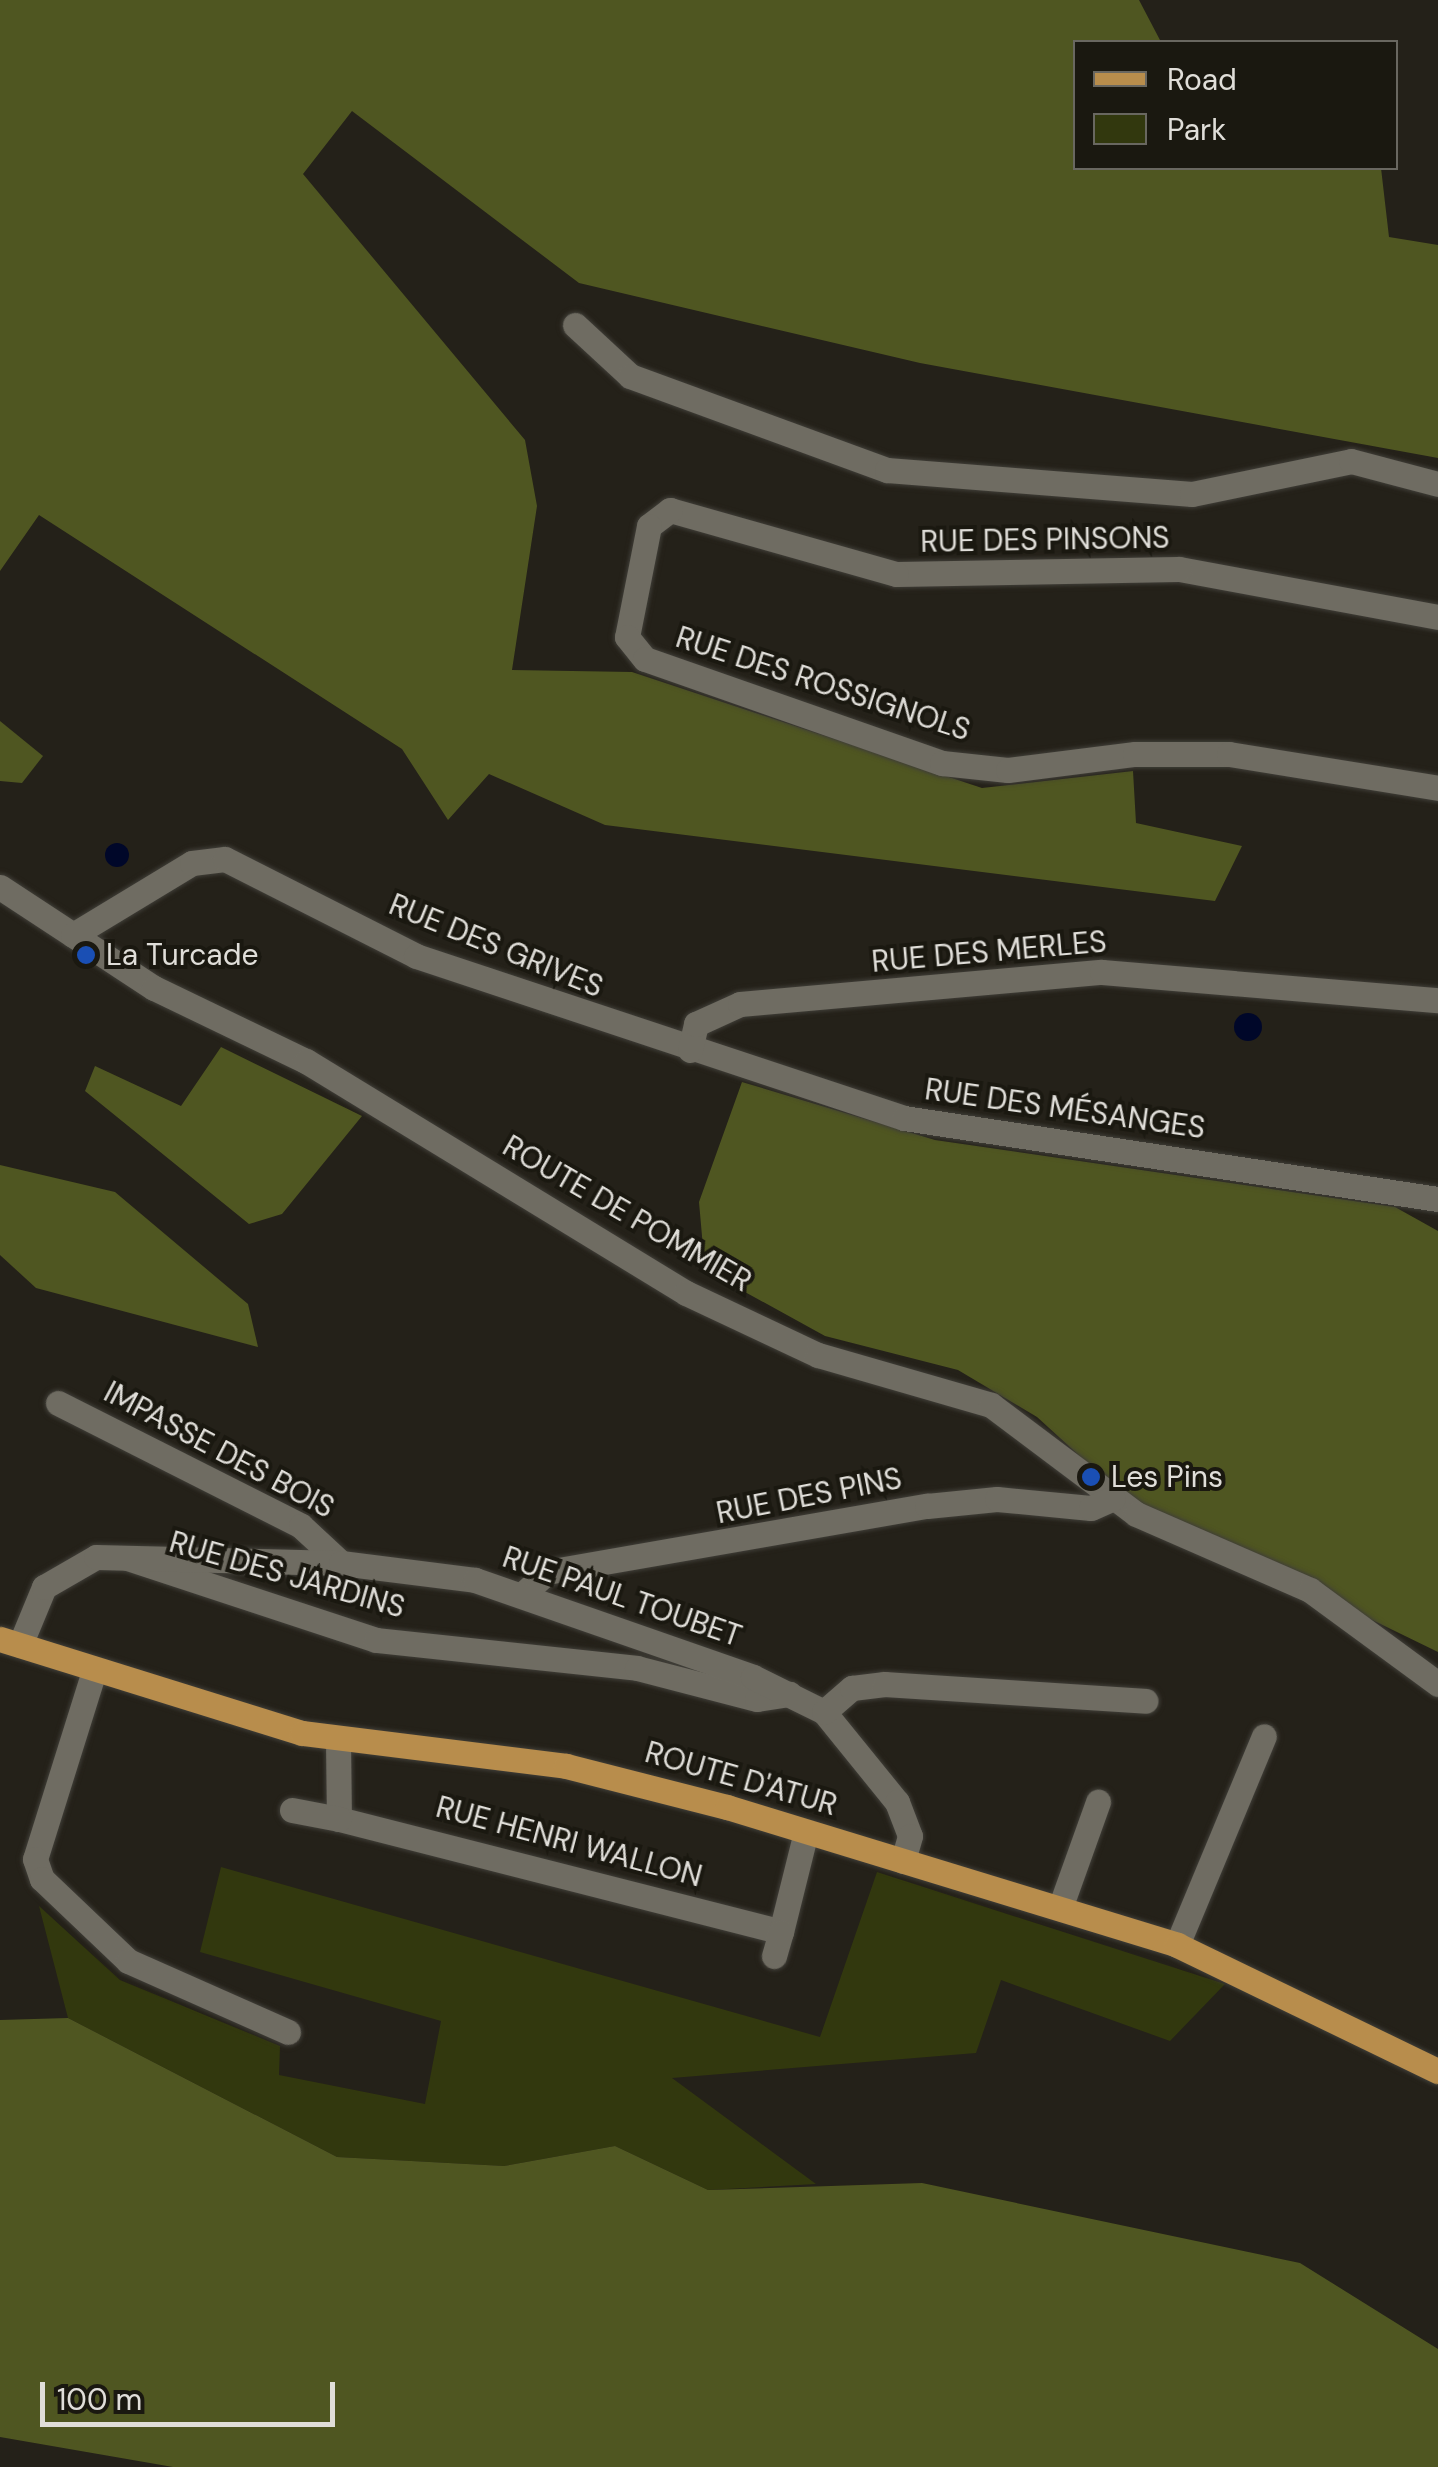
<!DOCTYPE html>
<html>
<head>
<meta charset="utf-8">
<style>
	body { margin:0 }
	#map { position:relative; width:1438px; height:2467px; overflow:hidden; background:#242119; font-family:"DM Sans",sans-serif }
	div>[style] { position:absolute }
	.green>* { inset:0; background:#32380e }
	.forest>* { inset:0; background:#4f5621 }
	.water>* { inset:0; background:#000729 }
	.round { border-radius:50% }
	.roads { filter:drop-shadow(0 0 2px #403e38) drop-shadow(0 0 2px #403e38) }
	.minor>* { height:25px; margin:-12.5px; padding:0 12.5px; transform-origin:12.5px; border-radius:12.5px; background:#6f6c62 }
	.major>* { height:25px; margin:-12.5px; padding:0 12.5px; transform-origin:12.5px; border-radius:12.5px; background:#b88d4c }
	.dots>* { width:28px; height:28px; translate:-50% -50%; box-sizing:border-box; border:5px solid #1a1810; border-radius:50% }
	span { translate:-50% -50%; white-space:nowrap; text-align:center; line-height:1.15; -webkit-text-stroke:8px #1a1810; paint-order:stroke }
	.street-label { font-size:30px; color:#e0ded9 }
	.poi-label { font-size:30px; color:#e0ded9 }
	.left { translate:0 -50%; text-align:left }
	.legend { position:absolute; left:1073px; top:40px; width:325px; height:130px; box-sizing:border-box; background:#1a1810; border:2px solid #696760; margin:0; padding:12px 18px; list-style:none; font-size:30px; color:#e0ded9 }
	.legend li { display:flex; align-items:center; gap:20px; height:50px }
	.legend b { width:50px; border:2px solid #696760 }
	.scale { position:absolute; left:40px; top:2382px; width:295px; height:45px; box-sizing:border-box; border:5px solid #e0ded9; border-top:0; padding-left:12px; font-size:30px; line-height:35px; white-space:nowrap; color:#e0ded9; -webkit-text-stroke:8px #1a1810; paint-order:stroke }
</style>
</head>
<body>
<div id="map">
	<div class="green">
		<div style="clip-path:polygon(221px 1867px,820px 2037px,877px 1872px,1225px 1984px,1170px 2041px,1001px 1980px,976px 2053px,672px 2078px,816px 2184px,708px 2190px,615px 2146px,504px 2166px,337px 2157px,68px 2018px,39px 1906px,120px 1980px,280px 2046px,279px 2075px,425px 2104px,441px 2021px,200px 1952px)"></div>
	</div>
	<div class="forest">
		<div style="clip-path:polygon(0 0,1139px 0,1161px 42px,1076px 42px,1076px 168px,1381px 168px,1389px 237px,1438px 245px,1438px 458px,920px 363px,579px 283px,352px 111px,303px 174px,525px 440px,537px 506px,512px 670px,632px 672px,982px 788px,1133px 771px,1136px 823px,1242px 846px,1215px 901px,605px 825px,489px 774px,448px 820px,402px 749px,39px 515px,0 571px)"></div>
		<div style="clip-path:polygon(0 721px,43px 756px,22px 783px,0 781px)"></div>
		<div style="clip-path:polygon(221px 1047px,362px 1116px,282px 1214px,249px 1224px,85px 1091px,95px 1066px,181px 1106px)"></div>
		<div style="clip-path:polygon(742px 1082px,935px 1140px,1395px 1207px,1438px 1231px,1438px 1652px,1130px 1502px,1037px 1417px,958px 1370px,825px 1336px,705px 1270px,699px 1202px)"></div>
		<div style="clip-path:polygon(0 1165px,115px 1192px,248px 1304px,258px 1347px,36px 1288px,0 1255px)"></div>
		<div style="clip-path:polygon(68px 2018px,337px 2157px,504px 2166px,615px 2146px,708px 2190px,922px 2183px,1300px 2263px,1438px 2349px,1438px 2467px,173px 2467px,0 2437px,0 2020px)"></div>
	</div>
	<div class="water">
		<div class="round" style="left:105px;top:843px;width:24px;height:24px"></div>
		<div class="round" style="left:1234px;top:1013px;width:28px;height:28px"></div>
	</div>
	<div class="roads">
		<div class="minor">
			<div style="left:575px;top:325px;width:75px;rotate:42.8deg"></div>
			<div style="left:630px;top:376px;width:274px;rotate:20.1deg"></div>
			<div style="left:887px;top:470px;width:306px;rotate:4.5deg"></div>
			<div style="left:1192px;top:494px;width:162px;rotate:-11.7deg"></div>
			<div style="left:1351px;top:461px;width:90px;rotate:14.8deg"></div>
			<div style="left:1438px;top:617px;width:263px;rotate:-169.5deg"></div>
			<div style="left:1179px;top:569px;width:283px;rotate:179deg"></div>
			<div style="left:896px;top:574px;width:235px;rotate:-164.2deg"></div>
			<div style="left:670px;top:510px;width:26px;rotate:143deg"></div>
			<div style="left:649px;top:526px;width:113px;rotate:101.2deg"></div>
			<div style="left:627px;top:637px;width:28px;rotate:51deg"></div>
			<div style="left:645px;top:659px;width:315px;rotate:19.3deg"></div>
			<div style="left:942px;top:763px;width:66px;rotate:6.1deg"></div>
			<div style="left:1008px;top:770px;width:128px;rotate:-7.2deg"></div>
			<div style="left:1135px;top:754px;width:94px"></div>
			<div style="left:1229px;top:754px;width:212px;rotate:9.2deg"></div>
			<div style="left:0;top:887px;width:184px;rotate:33.3deg"></div>
			<div style="left:154px;top:988px;width:169px;rotate:25.7deg"></div>
			<div style="left:306px;top:1061px;width:445px;rotate:31.4deg"></div>
			<div style="left:686px;top:1293px;width:146px;rotate:25.2deg"></div>
			<div style="left:818px;top:1355px;width:180px;rotate:16.1deg"></div>
			<div style="left:991px;top:1405px;width:181px;rotate:36.9deg"></div>
			<div style="left:1136px;top:1514px;width:190px;rotate:23.6deg"></div>
			<div style="left:1310px;top:1590px;width:159px;rotate:36.3deg"></div>
			<div style="left:73px;top:935px;width:139px;rotate:-31.2deg"></div>
			<div style="left:192px;top:863px;width:33px;rotate:-7deg"></div>
			<div style="left:225px;top:859px;width:214px;rotate:26.9deg"></div>
			<div style="left:416px;top:956px;width:514px;rotate:18.36deg"></div>
			<div style="left:904px;top:1118px;width:540px;rotate:8.63deg"></div>
			<div style="left:690px;top:1050px;width:27px;rotate:-77deg"></div>
			<div style="left:696px;top:1024px;width:48px;rotate:-24.4deg"></div>
			<div style="left:740px;top:1004px;width:363px;rotate:-5.1deg"></div>
			<div style="left:1102px;top:972px;width:337px;rotate:4.8deg"></div>
			<div style="left:58px;top:1403px;width:272px;rotate:26.8deg"></div>
			<div style="left:301px;top:1526px;width:54px;rotate:42.8deg"></div>
			<div style="left:127px;top:1558px;width:262px;rotate:18.2deg"></div>
			<div style="left:376px;top:1640px;width:262px;rotate:6.1deg"></div>
			<div style="left:637px;top:1668px;width:124px;rotate:14.5deg"></div>
			<div style="left:757px;top:1699px;width:33px;rotate:-9deg"></div>
			<div style="left:524px;top:1593px;width:31px;rotate:-42deg"></div>
			<div style="left:547px;top:1572px;width:386px;rotate:-9.9deg"></div>
			<div style="left:927px;top:1506px;width:70px;rotate:-5.7deg"></div>
			<div style="left:997px;top:1499px;width:94px;rotate:5.5deg"></div>
			<div style="left:1091px;top:1508px;width:24px;rotate:-24deg"></div>
			<div style="left:20px;top:1645px;width:63px;rotate:-67.5deg"></div>
			<div style="left:44px;top:1587px;width:60px;rotate:-30deg"></div>
			<div style="left:96px;top:1557px;width:245px;rotate:1.4deg"></div>
			<div style="left:341px;top:1563px;width:135px;rotate:7.2deg"></div>
			<div style="left:475px;top:1580px;width:294px;rotate:19.2deg"></div>
			<div style="left:753px;top:1677px;width:79px;rotate:26.2deg"></div>
			<div style="left:824px;top:1712px;width:116px;rotate:51deg"></div>
			<div style="left:897px;top:1802px;width:36px;rotate:69deg"></div>
			<div style="left:910px;top:1836px;width:26px;rotate:106deg"></div>
			<div style="left:94px;top:1671px;width:197px;rotate:107.4deg"></div>
			<div style="left:35px;top:1859px;width:21px;rotate:71deg"></div>
			<div style="left:42px;top:1879px;width:119px;rotate:43.6deg"></div>
			<div style="left:128px;top:1961px;width:175px;rotate:23.9deg"></div>
			<div style="left:824px;top:1712px;width:37px;rotate:-41deg"></div>
			<div style="left:852px;top:1688px;width:33px;rotate:-7deg"></div>
			<div style="left:885px;top:1684px;width:261px;rotate:3.7deg"></div>
			<div style="left:338px;top:1740px;width:79px;rotate:89.3deg"></div>
			<div style="left:339px;top:1819px;width:456px;rotate:14.3deg"></div>
			<div style="left:781px;top:1932px;width:103px;rotate:-76deg"></div>
			<div style="left:292px;top:1810px;width:48px;rotate:10.8deg"></div>
			<div style="left:1060px;top:1908px;width:113px;rotate:-70.3deg"></div>
			<div style="left:1177px;top:1945px;width:226px;rotate:-67.4deg"></div>
			<div style="left:774px;top:1956px;width:25px;rotate:-74deg"></div>
		</div>
		<div class="major">
			<div style="left:0;top:1639px;width:316px;rotate:17.3deg"></div>
			<div style="left:302px;top:1733px;width:266px;rotate:7.1deg"></div>
			<div style="left:566px;top:1766px;width:166px;rotate:14.3deg"></div>
			<div style="left:727px;top:1807px;width:471px;rotate:17deg"></div>
			<div style="left:1177px;top:1945px;width:290px;rotate:25.8deg"></div>
		</div>
	</div>
	<div class="dots">
		<div style="left:86px;top:955px;background:#1a4fb4"></div>
		<div style="left:1091px;top:1477px;background:#1a4fb4"></div>
	</div>
	<div class="street-label">
		<span style="left:1045px;top:540px;rotate:-1deg">RUE DES PINSONS</span>
		<span style="left:823px;top:684px;rotate:18deg">RUE DES ROSSIGNOLS</span>
		<span style="left:496px;top:946px;rotate:22deg">RUE DES GRIVES</span>
		<span style="left:989px;top:952px;rotate:-5deg">RUE DES MERLES</span>
		<span style="left:1065px;top:1109px;rotate:8deg">RUE DES MÉSANGES</span>
		<span style="left:627px;top:1214px;rotate:30deg">ROUTE DE POMMIER</span>
		<span style="left:219px;top:1450px;rotate:28deg">IMPASSE DES BOIS</span>
		<span style="left:809px;top:1496px;rotate:-11deg">RUE DES PINS</span>
		<span style="left:287px;top:1575px;rotate:16deg">RUE DES JARDINS</span>
		<span style="left:622px;top:1597px;rotate:19deg">RUE PAUL TOUBET</span>
		<span style="left:741px;top:1779px;rotate:16deg">ROUTE D'ATUR</span>
		<span style="left:569px;top:1842px;rotate:15deg">RUE HENRI WALLON</span>
	</div>
	<div class="poi-label">
		<span class="left" style="left:106px;top:955px">La Turcade</span>
		<span class="left" style="left:1111px;top:1477px">Les Pins</span>
	</div>
	<ul class="legend">
	<li><b style="height:12px;background:#b88d4c"></b>Road</li>
	<li><b style="height:28px;background:#32380e"></b>Park</li>
	</ul>
	<div class="scale">100 m</div>
</div>
</body>
</html>
